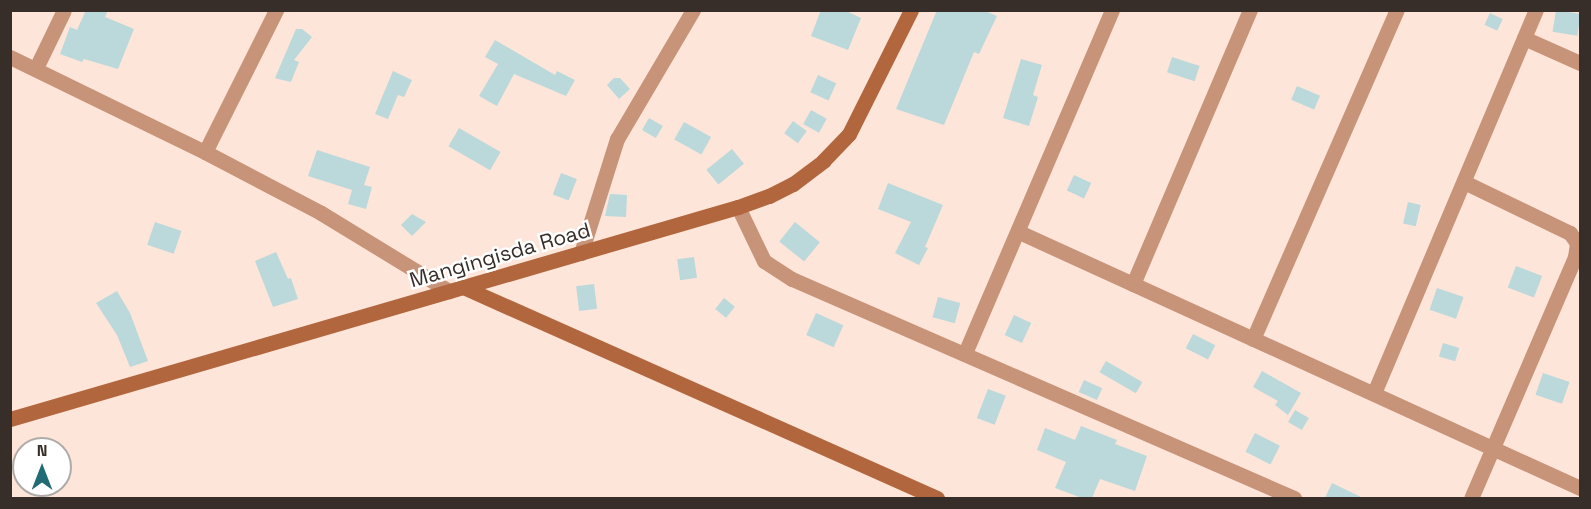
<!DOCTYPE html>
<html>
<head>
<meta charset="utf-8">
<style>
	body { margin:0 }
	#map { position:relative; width:1591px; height:509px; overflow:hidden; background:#fde5d9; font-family:"Space Grotesk",sans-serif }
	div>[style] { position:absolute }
	.building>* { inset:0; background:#bbd8db; transform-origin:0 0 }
	.street>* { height:15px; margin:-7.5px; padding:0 7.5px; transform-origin:7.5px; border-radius:7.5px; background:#c79379 }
	.secondary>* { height:15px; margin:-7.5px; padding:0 7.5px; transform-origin:7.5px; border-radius:7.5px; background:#b1663e }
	span { translate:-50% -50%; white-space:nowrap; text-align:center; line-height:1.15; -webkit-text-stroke:5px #fff; paint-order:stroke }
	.street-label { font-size:21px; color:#372d29 }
	.frame { position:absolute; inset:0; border:12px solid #372d29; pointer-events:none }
	.north { position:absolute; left:12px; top:437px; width:60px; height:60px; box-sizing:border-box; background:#fff; border:2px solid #afaba9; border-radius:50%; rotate:0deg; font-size:16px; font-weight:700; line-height:24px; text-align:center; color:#372d29 }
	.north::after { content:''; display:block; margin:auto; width:21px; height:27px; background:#216c74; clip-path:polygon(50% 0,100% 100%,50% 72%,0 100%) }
</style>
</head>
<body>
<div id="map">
	<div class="building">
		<div style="clip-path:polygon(86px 10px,108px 10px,105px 17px,134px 29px,118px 69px,84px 59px,82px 62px,60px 54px,70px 27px,77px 30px)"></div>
		<div style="clip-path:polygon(821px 10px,844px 10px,861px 18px,848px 50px,811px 36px)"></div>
		<div style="clip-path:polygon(937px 10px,983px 10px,997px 16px,979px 54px,974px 52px,944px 125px,896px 109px)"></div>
		<div style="left:1556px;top:10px;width:25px;height:22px;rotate:9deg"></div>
		<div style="left:1490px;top:13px;width:14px;height:13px;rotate:25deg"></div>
		<div style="clip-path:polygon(296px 29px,302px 29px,312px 37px,294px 60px,299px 62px,291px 82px,278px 79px,275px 78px)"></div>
		<div style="clip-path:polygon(495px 40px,555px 75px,557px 71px,575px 80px,566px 96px,514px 74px,497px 106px,479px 96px,498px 64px,485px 57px)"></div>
		<div style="left:1172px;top:57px;width:29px;height:16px;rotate:18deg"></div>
		<div style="clip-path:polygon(1021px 59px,1042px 65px,1033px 95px,1038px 97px,1029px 126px,1003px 118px)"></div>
		<div style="clip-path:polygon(393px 71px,412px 80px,404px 97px,398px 95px,388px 119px,375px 114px)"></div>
		<div style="left:818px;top:75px;width:20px;height:19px;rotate:24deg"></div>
		<div style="clip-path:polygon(614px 78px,620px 78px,630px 89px,619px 99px,607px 85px)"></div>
		<div style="left:1297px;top:86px;width:25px;height:15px;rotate:23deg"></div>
		<div style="left:811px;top:110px;width:18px;height:16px;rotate:29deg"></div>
		<div style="left:649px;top:118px;width:16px;height:14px;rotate:30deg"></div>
		<div style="left:793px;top:121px;width:17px;height:15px;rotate:36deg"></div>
		<div style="left:684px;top:122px;width:31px;height:20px;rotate:29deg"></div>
		<div style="left:459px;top:128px;width:48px;height:21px;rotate:30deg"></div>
		<div style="left:732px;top:149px;width:19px;height:33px;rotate:51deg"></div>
		<div style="clip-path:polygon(317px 150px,370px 167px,364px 185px,372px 187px,366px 209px,348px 204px,352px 190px,308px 176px)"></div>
		<div style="left:561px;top:173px;width:17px;height:23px;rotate:21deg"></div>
		<div style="left:1074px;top:175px;width:19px;height:17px;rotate:25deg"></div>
		<div style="clip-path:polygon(888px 183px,943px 205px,925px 247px,928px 248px,919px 265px,895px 253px,911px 222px,878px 209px)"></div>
		<div style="clip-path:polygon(610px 194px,627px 195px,626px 217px,605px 216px)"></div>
		<div style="left:1408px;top:202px;width:13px;height:22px;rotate:13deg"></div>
		<div style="clip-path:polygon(412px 214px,426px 222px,412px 236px,401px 225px)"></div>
		<div style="left:155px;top:222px;width:28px;height:24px;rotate:19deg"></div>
		<div style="left:795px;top:222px;width:32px;height:25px;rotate:39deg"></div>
		<div style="clip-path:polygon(276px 252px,288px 279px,291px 278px,298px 299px,273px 307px,255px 261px)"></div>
		<div style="left:694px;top:257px;width:21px;height:17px;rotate:82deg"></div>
		<div style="left:1516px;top:266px;width:28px;height:23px;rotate:21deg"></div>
		<div style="left:594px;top:284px;width:25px;height:18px;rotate:83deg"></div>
		<div style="left:1437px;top:288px;width:28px;height:23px;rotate:19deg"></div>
		<div style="clip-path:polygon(117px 291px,130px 313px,148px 361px,130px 367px,117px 335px,96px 303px)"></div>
		<div style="left:938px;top:297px;width:23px;height:21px;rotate:15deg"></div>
		<div style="left:724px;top:298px;width:14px;height:14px;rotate:39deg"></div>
		<div style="left:816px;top:313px;width:30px;height:24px;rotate:24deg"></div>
		<div style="left:1014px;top:315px;width:19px;height:22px;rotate:25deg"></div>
		<div style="left:1193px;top:334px;width:25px;height:16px;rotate:27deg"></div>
		<div style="left:1443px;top:343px;width:17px;height:14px;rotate:17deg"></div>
		<div style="left:1106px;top:361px;width:42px;height:13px;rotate:30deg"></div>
		<div style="clip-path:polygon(1262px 371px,1301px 393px,1288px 415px,1275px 405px,1278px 401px,1253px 387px)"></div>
		<div style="left:1543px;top:373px;width:28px;height:23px;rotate:19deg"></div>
		<div style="left:1084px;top:380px;width:20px;height:13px;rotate:24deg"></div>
		<div style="left:988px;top:389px;width:19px;height:31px;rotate:21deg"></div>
		<div style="left:1295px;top:410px;width:16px;height:14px;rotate:30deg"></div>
		<div style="clip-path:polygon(1081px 426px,1117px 440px,1115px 444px,1147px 456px,1135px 491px,1100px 479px,1092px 498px,1082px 498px,1055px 488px,1066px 462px,1037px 450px,1045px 428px,1075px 440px)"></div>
		<div style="left:1255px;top:433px;width:28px;height:21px;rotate:27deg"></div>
		<div style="clip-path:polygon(1332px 483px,1363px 498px,1325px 498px)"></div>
	</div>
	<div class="street">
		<div style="left:1524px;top:38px;width:61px;rotate:24.1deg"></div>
		<div style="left:10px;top:57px;width:217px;rotate:26deg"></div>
		<div style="left:205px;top:152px;width:131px;rotate:27.7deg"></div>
		<div style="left:321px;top:213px;width:150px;rotate:31.4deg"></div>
		<div style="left:36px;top:68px;width:64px;rotate:-64.2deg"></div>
		<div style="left:205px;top:152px;width:159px;rotate:-63.4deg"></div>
		<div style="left:1464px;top:182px;width:118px;rotate:25.7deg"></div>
		<div style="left:1570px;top:233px;width:12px;rotate:55deg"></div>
		<div style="left:1577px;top:243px;width:14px;rotate:98deg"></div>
		<div style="left:1575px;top:257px;width:262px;rotate:113.3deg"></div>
		<div style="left:738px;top:207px;width:60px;rotate:64.3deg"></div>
		<div style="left:764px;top:261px;width:33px;rotate:33deg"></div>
		<div style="left:792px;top:279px;width:548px;rotate:23.57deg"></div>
		<div style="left:1019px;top:232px;width:617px;rotate:24.53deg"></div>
		<div style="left:581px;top:253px;width:120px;rotate:-72.5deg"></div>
		<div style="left:617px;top:139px;width:150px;rotate:-59.5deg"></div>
		<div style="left:1133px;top:284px;width:298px;rotate:-66.9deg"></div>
		<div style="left:1253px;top:339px;width:359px;rotate:-66.4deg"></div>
		<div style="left:965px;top:353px;width:373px;rotate:-66.8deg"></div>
		<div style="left:1374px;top:393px;width:416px;rotate:-67.1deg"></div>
	</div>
	<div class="secondary">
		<div style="left:463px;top:287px;width:519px;rotate:24deg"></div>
		<div style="left:10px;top:419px;width:758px;rotate:-16.24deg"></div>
		<div style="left:738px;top:207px;width:33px;rotate:-20deg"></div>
		<div style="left:769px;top:196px;width:27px;rotate:-27deg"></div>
		<div style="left:793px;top:184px;width:38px;rotate:-37deg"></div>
		<div style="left:823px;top:161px;width:37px;rotate:-46deg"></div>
		<div style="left:849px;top:134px;width:139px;rotate:-63.4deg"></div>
	</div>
	<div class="street-label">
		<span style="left:500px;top:255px;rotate:-16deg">Mangingisda Road</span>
	</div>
	<div class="frame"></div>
	<div class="north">N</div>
</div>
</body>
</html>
